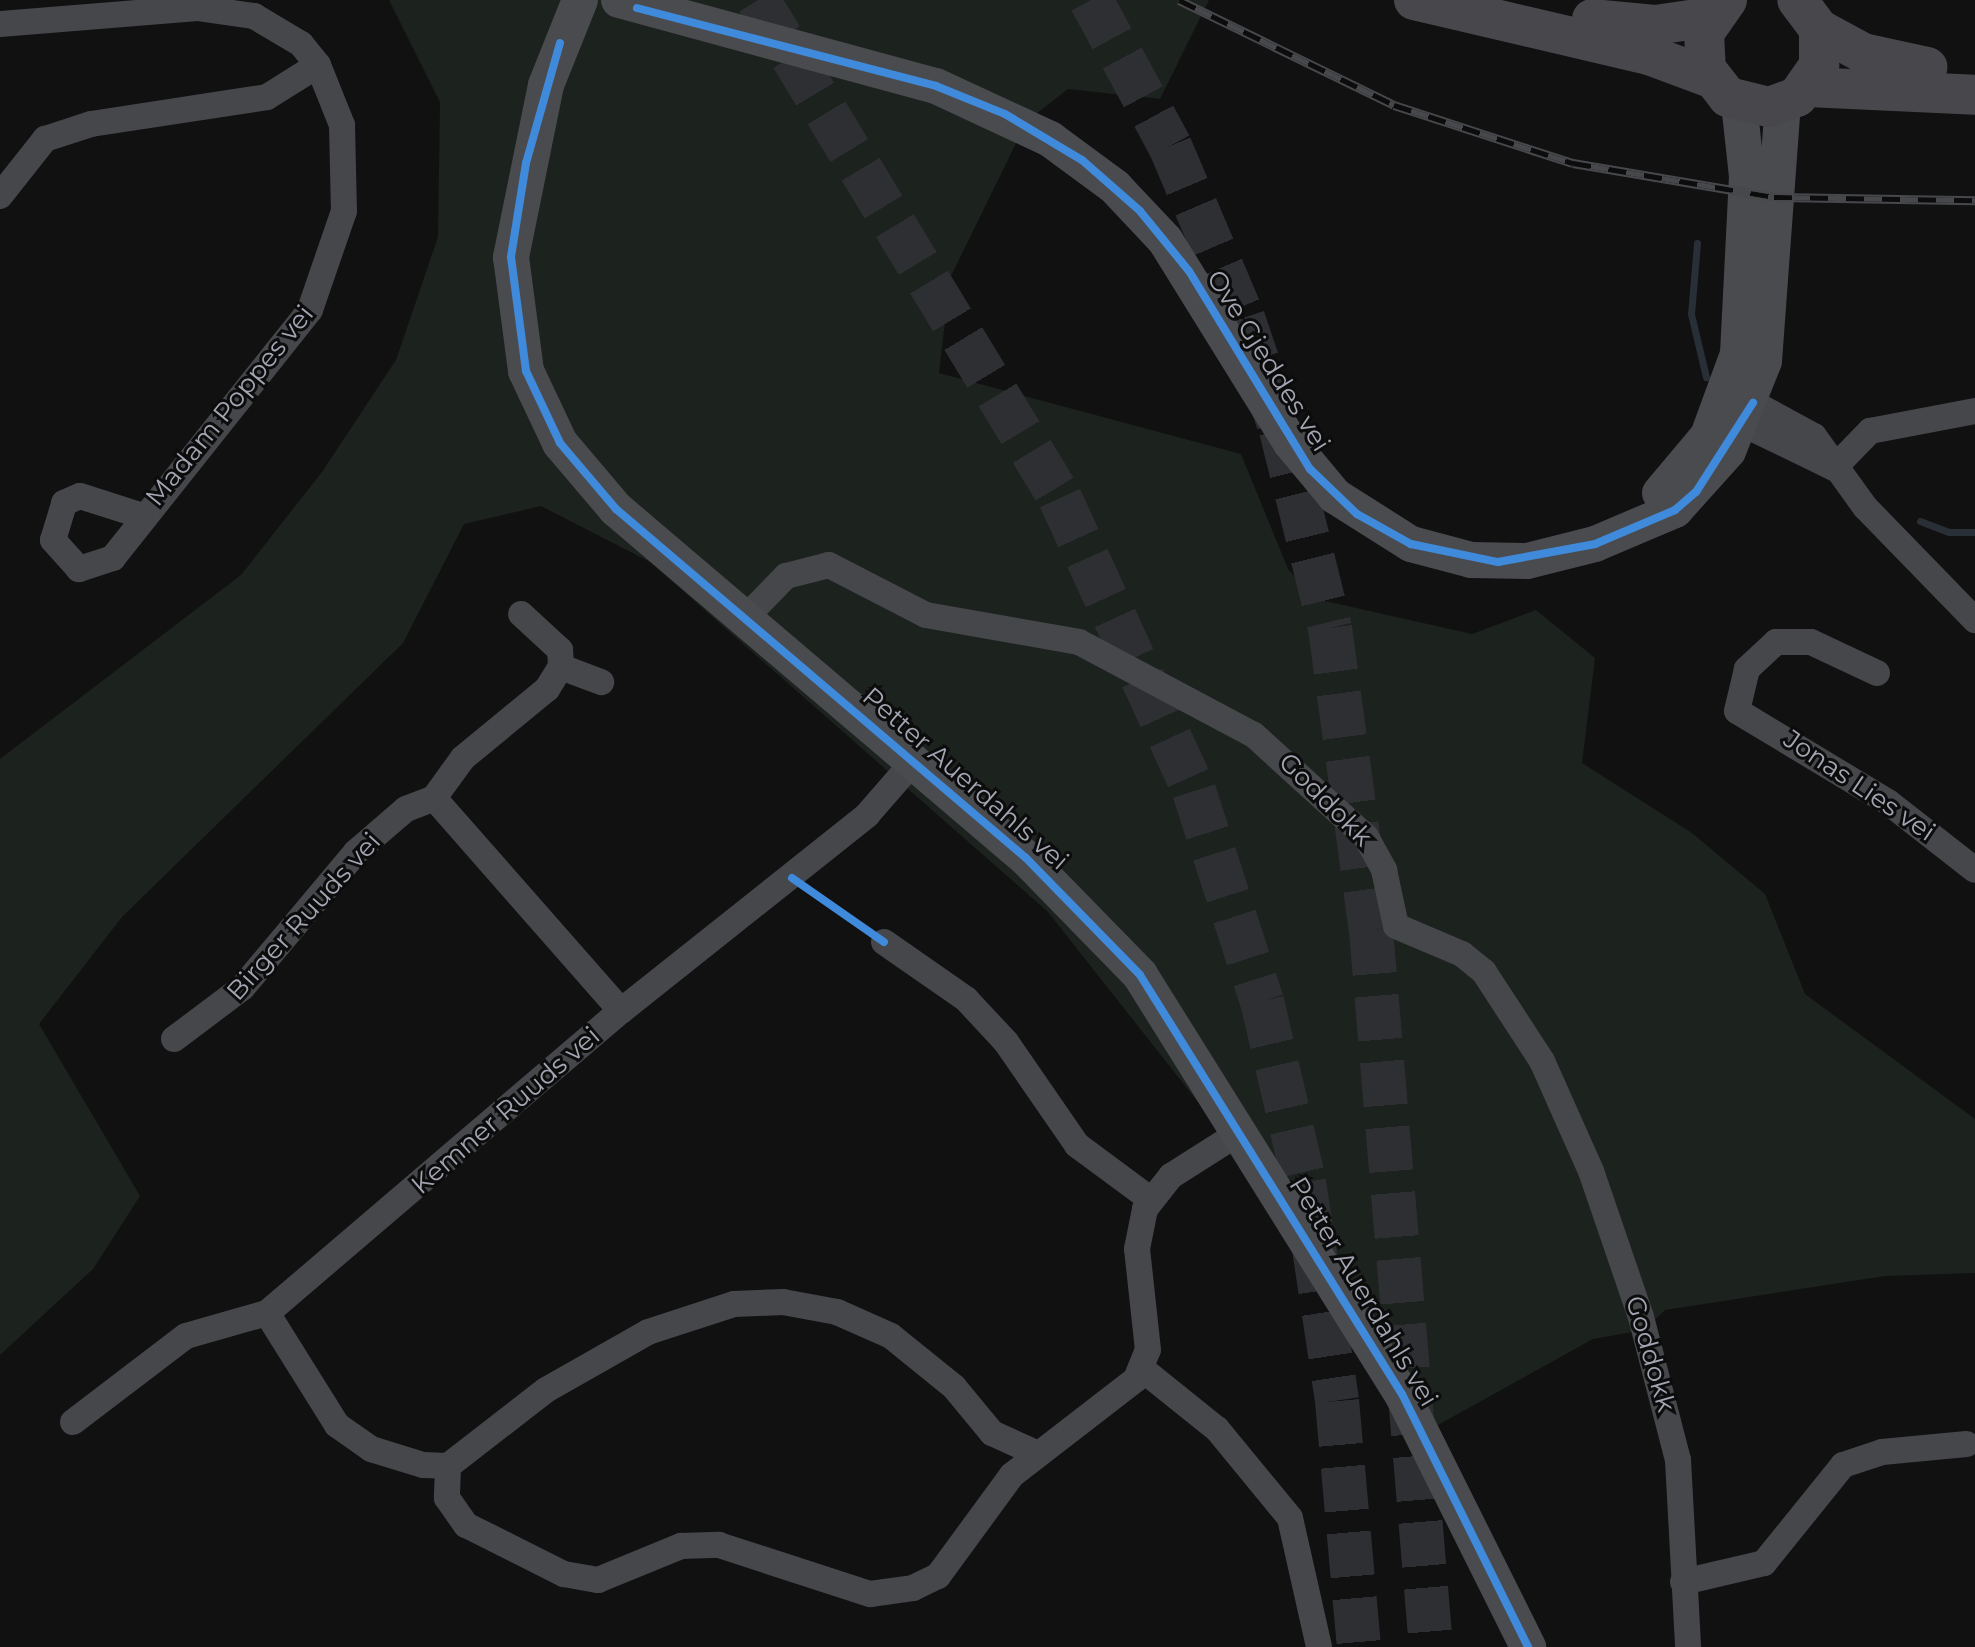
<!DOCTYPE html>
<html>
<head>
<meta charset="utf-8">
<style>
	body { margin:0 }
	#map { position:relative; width:1975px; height:1647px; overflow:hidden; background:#111112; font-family:Montserrat,sans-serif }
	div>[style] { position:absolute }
	.green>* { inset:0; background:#1c221d }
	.stream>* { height:7px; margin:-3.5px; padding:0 3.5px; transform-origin:3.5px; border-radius:3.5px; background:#292f36 }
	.highway-tunnel>* { height:44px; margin-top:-22px; transform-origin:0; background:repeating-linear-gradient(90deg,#2e2f32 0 44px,transparent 0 66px) }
	.street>* { height:26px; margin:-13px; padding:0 13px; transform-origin:13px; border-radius:13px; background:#46474a }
	.secondary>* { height:36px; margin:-18px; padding:0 18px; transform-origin:18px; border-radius:18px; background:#4a4b4e }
	.primary>* { height:40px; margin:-20px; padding:0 20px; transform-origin:20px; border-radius:20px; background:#48484c }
	.rail>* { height:9px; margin-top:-4.5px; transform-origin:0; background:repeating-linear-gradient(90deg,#0c0c0d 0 18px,#47484b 0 36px); box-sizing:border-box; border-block:2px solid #47484b }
	.cycleway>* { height:8px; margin:-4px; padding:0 4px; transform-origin:4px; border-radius:4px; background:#408adc }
	span { translate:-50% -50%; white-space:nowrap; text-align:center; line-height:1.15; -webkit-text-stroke:6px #0c0c0d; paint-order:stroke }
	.street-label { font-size:26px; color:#a3a6b2 }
</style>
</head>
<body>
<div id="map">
	<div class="green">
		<div style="clip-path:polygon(389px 0,1209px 0,1160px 99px,1068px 89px,1027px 121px,950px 278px,939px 373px,1241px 454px,1288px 569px,1316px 599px,1472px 634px,1536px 610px,1595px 658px,1582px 763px,1692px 833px,1765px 894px,1805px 994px,1975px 1119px,1975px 1273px,1885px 1276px,1665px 1310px,1644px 1330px,1593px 1339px,1418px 1436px,1287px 1215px,1048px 912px,650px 562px,541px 506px,464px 524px,403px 643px,122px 917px,39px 1024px,140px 1196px,93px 1269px,0 1355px,0 759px,241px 575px,322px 472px,396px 360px,438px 237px,440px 102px)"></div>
	</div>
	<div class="stream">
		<div style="left:1697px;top:243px;width:71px;rotate:94.8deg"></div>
		<div style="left:1691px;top:314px;width:65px;rotate:76.6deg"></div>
		<div style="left:1920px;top:521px;width:31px;rotate:21deg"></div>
		<div style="left:1949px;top:532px;width:26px"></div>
	</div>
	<div class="highway-tunnel">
		<div style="left:758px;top:0;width:582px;rotate:58.77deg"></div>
		<div style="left:1060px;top:498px;width:322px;rotate:65.4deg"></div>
		<div style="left:1194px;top:791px;width:221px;rotate:72.1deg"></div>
		<div style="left:1262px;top:1001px;width:186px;rotate:76.9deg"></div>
		<div style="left:1304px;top:1182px;width:221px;rotate:81.4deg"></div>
		<div style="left:1337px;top:1401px;width:247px;rotate:84.9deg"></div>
		<div style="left:1091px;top:0;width:166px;rotate:61.6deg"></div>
		<div style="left:1170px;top:146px;width:187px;rotate:67deg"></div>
		<div style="left:1243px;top:318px;width:118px;rotate:71.3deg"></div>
		<div style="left:1281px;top:430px;width:204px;rotate:76.1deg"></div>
		<div style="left:1330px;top:628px;width:305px;rotate:82.3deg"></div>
		<div style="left:1371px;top:930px;width:720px;rotate:85.22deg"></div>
	</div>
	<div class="street">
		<div style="left:0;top:24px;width:198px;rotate:-4.6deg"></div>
		<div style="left:197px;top:8px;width:58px;rotate:8deg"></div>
		<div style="left:254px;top:16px;width:55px;rotate:30.8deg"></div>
		<div style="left:301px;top:44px;width:27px;rotate:51deg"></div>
		<div style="left:318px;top:65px;width:65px;rotate:68.2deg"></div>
		<div style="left:342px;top:125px;width:86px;rotate:88.7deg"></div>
		<div style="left:344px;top:211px;width:105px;rotate:109deg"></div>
		<div style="left:310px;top:310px;width:317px;rotate:128.5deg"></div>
		<div style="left:113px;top:558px;width:36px;rotate:162deg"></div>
		<div style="left:79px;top:569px;width:39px;rotate:-132deg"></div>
		<div style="left:53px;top:540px;width:39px;rotate:-73deg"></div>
		<div style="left:64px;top:503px;width:17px;rotate:-24deg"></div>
		<div style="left:80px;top:496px;width:63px;rotate:17.6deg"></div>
		<div style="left:0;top:196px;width:73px;rotate:-51.7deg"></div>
		<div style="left:45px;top:139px;width:48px;rotate:-18.1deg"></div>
		<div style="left:91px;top:124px;width:178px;rotate:-8.7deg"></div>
		<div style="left:267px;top:97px;width:60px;rotate:-32.1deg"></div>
		<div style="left:1731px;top:401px;width:22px;rotate:5deg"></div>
		<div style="left:1753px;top:403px;width:69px;rotate:28.4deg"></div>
		<div style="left:1814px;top:436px;width:87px;rotate:54.3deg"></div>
		<div style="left:1865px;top:507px;width:158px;rotate:45.8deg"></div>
		<div style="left:1731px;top:410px;width:18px;rotate:49deg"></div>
		<div style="left:1743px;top:424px;width:101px;rotate:25.8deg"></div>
		<div style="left:1834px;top:468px;width:52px;rotate:-45.8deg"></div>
		<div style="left:1870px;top:431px;width:107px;rotate:-10.8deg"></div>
		<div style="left:745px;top:618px;width:59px;rotate:-45.7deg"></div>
		<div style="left:786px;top:576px;width:44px;rotate:-14.3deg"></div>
		<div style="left:829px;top:565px;width:109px;rotate:27.3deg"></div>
		<div style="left:926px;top:615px;width:155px;rotate:10deg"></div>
		<div style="left:1079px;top:642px;width:198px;rotate:28deg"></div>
		<div style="left:1254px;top:735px;width:151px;rotate:42.3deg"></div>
		<div style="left:1366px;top:837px;width:38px;rotate:61deg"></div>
		<div style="left:1384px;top:870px;width:57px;rotate:77.9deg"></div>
		<div style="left:1396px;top:926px;width:72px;rotate:23deg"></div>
		<div style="left:1462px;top:954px;width:28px;rotate:39deg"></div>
		<div style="left:1484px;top:972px;width:106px;rotate:56.9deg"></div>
		<div style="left:1542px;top:1061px;width:120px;rotate:66deg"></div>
		<div style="left:1591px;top:1171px;width:154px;rotate:71.1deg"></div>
		<div style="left:1641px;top:1317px;width:148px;rotate:75.5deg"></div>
		<div style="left:1678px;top:1460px;width:187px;rotate:86.9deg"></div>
		<div style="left:561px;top:667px;width:43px;rotate:20.6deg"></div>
		<div style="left:1877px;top:673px;width:73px;rotate:-154.8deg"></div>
		<div style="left:1811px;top:642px;width:35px;rotate:180deg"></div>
		<div style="left:1776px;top:642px;width:40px;rotate:137deg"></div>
		<div style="left:1747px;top:669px;width:43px;rotate:103.4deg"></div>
		<div style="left:1737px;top:711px;width:176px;rotate:31.1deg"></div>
		<div style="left:1888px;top:802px;width:110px;rotate:38deg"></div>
		<div style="left:434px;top:798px;width:283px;rotate:48.7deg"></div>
		<div style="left:884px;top:942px;width:100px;rotate:34.8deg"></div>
		<div style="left:966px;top:999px;width:59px;rotate:47.1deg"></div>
		<div style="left:1006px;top:1042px;width:125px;rotate:55.4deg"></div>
		<div style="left:1077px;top:1145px;width:91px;rotate:36.5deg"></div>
		<div style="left:174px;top:1039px;width:85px;rotate:-36.9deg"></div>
		<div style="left:242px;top:988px;width:177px;rotate:-50deg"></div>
		<div style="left:356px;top:852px;width:66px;rotate:-40.7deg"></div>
		<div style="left:406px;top:809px;width:30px;rotate:-21deg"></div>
		<div style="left:434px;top:798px;width:49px;rotate:-54.1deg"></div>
		<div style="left:463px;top:758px;width:109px;rotate:-39.4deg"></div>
		<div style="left:547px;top:689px;width:26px;rotate:-58deg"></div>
		<div style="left:561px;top:667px;width:17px;rotate:-93deg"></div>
		<div style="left:560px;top:650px;width:53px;rotate:-137.3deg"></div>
		<div style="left:267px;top:1313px;width:132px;rotate:58deg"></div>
		<div style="left:337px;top:1425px;width:42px;rotate:35.2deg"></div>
		<div style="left:371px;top:1449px;width:54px;rotate:17.1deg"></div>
		<div style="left:423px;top:1465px;width:25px;rotate:2deg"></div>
		<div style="left:448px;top:1466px;width:124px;rotate:-37.8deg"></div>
		<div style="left:546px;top:1390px;width:117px;rotate:-29.6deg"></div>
		<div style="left:648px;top:1332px;width:90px;rotate:-18deg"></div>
		<div style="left:734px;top:1304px;width:49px;rotate:-2.3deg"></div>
		<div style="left:783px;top:1302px;width:55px;rotate:10.5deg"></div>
		<div style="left:837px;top:1312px;width:59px;rotate:24deg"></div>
		<div style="left:891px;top:1336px;width:81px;rotate:39deg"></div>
		<div style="left:954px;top:1387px;width:60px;rotate:50.4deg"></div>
		<div style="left:992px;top:1433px;width:51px;rotate:24.5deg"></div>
		<div style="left:1142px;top:1369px;width:96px;rotate:38.7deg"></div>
		<div style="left:1217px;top:1429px;width:115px;rotate:50.6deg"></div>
		<div style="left:1290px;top:1518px;width:132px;rotate:77.3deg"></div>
		<div style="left:73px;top:1422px;width:142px;rotate:-37.3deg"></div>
		<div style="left:186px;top:1336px;width:84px;rotate:-15.9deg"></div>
		<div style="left:267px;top:1313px;width:465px;rotate:-40.5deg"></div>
		<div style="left:621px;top:1011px;width:315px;rotate:-38.5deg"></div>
		<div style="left:867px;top:815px;width:73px;rotate:-48.9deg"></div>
		<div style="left:448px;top:1466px;width:32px;rotate:92deg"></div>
		<div style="left:447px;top:1498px;width:33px;rotate:55deg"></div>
		<div style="left:466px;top:1525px;width:110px;rotate:26.6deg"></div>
		<div style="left:564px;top:1574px;width:35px;rotate:10deg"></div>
		<div style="left:598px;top:1580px;width:90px;rotate:-22.3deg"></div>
		<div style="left:681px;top:1546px;width:38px;rotate:-2deg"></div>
		<div style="left:719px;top:1545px;width:159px;rotate:18deg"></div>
		<div style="left:870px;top:1594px;width:43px;rotate:-7.9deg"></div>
		<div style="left:913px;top:1588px;width:28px;rotate:-26deg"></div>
		<div style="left:938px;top:1576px;width:125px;rotate:-53.8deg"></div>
		<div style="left:1012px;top:1475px;width:157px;rotate:-37.7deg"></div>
		<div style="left:1136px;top:1379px;width:31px;rotate:-68deg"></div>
		<div style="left:1148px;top:1350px;width:102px;rotate:-96.2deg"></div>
		<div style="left:1137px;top:1249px;width:41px;rotate:-78.7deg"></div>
		<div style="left:1145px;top:1209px;width:42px;rotate:-51.8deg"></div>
		<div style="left:1171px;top:1176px;width:84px;rotate:-32.4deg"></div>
		<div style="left:1683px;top:1582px;width:83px;rotate:-13.2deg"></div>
		<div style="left:1764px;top:1563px;width:126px;rotate:-51.1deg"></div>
		<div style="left:1843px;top:1465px;width:41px;rotate:-18.4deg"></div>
		<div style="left:1882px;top:1452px;width:85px;rotate:-5.4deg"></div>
	</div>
	<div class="secondary">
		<div style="left:580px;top:0;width:92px;rotate:111.8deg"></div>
		<div style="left:546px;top:85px;width:176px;rotate:101.5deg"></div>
		<div style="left:511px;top:257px;width:115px;rotate:82.5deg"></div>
		<div style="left:526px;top:371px;width:80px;rotate:64.7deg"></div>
		<div style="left:560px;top:443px;width:87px;rotate:49.7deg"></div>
		<div style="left:616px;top:509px;width:538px;rotate:40.41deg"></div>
		<div style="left:1026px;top:858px;width:163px;rotate:45.7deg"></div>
		<div style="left:1140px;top:975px;width:494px;rotate:58deg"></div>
		<div style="left:1402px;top:1394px;width:283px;rotate:63.5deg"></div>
		<div style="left:619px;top:0;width:328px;rotate:15.2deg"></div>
		<div style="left:936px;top:86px;width:126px;rotate:24.9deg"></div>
		<div style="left:1050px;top:139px;width:81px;rotate:36.4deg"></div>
		<div style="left:1115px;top:187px;width:73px;rotate:46.7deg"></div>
		<div style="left:1165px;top:240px;width:239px;rotate:58.2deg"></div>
		<div style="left:1291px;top:443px;width:69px;rotate:50.3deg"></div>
		<div style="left:1335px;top:496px;width:90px;rotate:32.3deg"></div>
		<div style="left:1411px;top:544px;width:62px;rotate:14.9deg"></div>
		<div style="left:1471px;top:560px;width:56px;rotate:1deg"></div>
		<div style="left:1527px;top:561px;width:70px;rotate:-14deg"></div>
		<div style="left:1595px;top:544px;width:87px;rotate:-23deg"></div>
		<div style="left:1675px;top:510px;width:79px;rotate:-48.1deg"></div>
		<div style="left:1728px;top:451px;width:97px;rotate:-68.2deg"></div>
		<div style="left:1764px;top:361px;width:258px;rotate:-85.8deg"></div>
		<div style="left:1660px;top:493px;width:75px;rotate:-49.9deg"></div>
		<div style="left:1708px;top:436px;width:87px;rotate:-69.9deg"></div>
		<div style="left:1738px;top:354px;width:178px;rotate:-87.1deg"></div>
		<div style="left:1747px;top:176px;width:73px;rotate:-96.3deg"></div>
	</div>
	<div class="primary">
		<div style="left:1414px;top:0;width:241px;rotate:13.2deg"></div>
		<div style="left:1649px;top:55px;width:66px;rotate:20.4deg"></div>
		<div style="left:1727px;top:0;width:40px;rotate:124.9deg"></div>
		<div style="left:1704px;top:33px;width:36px;rotate:87deg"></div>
		<div style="left:1706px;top:69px;width:36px;rotate:52deg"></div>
		<div style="left:1728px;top:97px;width:42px;rotate:13.7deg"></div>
		<div style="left:1769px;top:107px;width:30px;rotate:-20deg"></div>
		<div style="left:1797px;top:97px;width:39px;rotate:-55deg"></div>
		<div style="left:1819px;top:65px;width:36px;rotate:-90deg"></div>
		<div style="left:1819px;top:29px;width:36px;rotate:-127deg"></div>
		<div style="left:1592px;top:19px;width:63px;rotate:5.4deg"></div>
		<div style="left:1655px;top:25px;width:57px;rotate:-8.1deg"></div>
		<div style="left:1819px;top:29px;width:50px;rotate:28.6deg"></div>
		<div style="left:1863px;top:53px;width:66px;rotate:12.3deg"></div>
		<div style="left:1808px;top:87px;width:167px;rotate:2.7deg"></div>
	</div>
	<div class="rail">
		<div style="left:1179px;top:0;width:239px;rotate:26deg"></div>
		<div style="left:1394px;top:105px;width:188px;rotate:18deg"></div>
		<div style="left:1573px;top:163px;width:204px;rotate:9.6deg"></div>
		<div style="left:1774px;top:197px;width:201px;rotate:0.9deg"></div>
	</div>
	<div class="cycleway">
		<div style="left:637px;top:8px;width:309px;rotate:14.6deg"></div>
		<div style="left:936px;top:86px;width:74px;rotate:22.1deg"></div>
		<div style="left:1005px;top:114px;width:90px;rotate:30.9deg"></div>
		<div style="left:1082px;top:160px;width:77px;rotate:41.3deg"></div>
		<div style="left:1140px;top:211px;width:77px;rotate:50.8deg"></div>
		<div style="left:1189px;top:271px;width:232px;rotate:58.6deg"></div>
		<div style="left:1310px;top:469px;width:65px;rotate:43.8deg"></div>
		<div style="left:1357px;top:514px;width:62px;rotate:29.1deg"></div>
		<div style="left:1411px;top:544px;width:89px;rotate:11.7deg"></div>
		<div style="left:1498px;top:562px;width:99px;rotate:-10.5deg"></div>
		<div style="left:1595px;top:544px;width:87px;rotate:-23deg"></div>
		<div style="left:1675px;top:510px;width:28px;rotate:-41deg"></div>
		<div style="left:1696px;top:492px;width:106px;rotate:-57.4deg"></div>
		<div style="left:560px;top:43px;width:125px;rotate:105.8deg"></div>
		<div style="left:526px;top:163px;width:95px;rotate:99.1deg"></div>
		<div style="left:511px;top:257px;width:115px;rotate:82.5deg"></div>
		<div style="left:526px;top:371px;width:80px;rotate:64.7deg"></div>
		<div style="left:560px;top:443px;width:87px;rotate:49.7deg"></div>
		<div style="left:616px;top:509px;width:538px;rotate:40.41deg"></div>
		<div style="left:1026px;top:858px;width:163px;rotate:45.7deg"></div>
		<div style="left:1140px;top:975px;width:494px;rotate:58deg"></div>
		<div style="left:1402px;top:1394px;width:283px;rotate:63.5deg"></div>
		<div style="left:792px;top:878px;width:112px;rotate:34.8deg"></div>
	</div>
	<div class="street-label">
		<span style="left:1268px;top:361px;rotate:58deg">Ove Gjeddes vei</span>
		<span style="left:230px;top:406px;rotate:-51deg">Madam Poppes vei</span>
		<span style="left:965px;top:779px;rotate:41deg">Petter Auerdahls vei</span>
		<span style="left:1859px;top:786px;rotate:34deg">Jonas Lies vei</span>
		<span style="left:1325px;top:800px;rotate:45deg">Goddokk</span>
		<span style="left:304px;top:917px;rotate:-48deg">Birger Ruuds vei</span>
		<span style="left:506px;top:1111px;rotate:-41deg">Kemner Ruuds vei</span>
		<span style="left:1363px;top:1292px;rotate:59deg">Petter Auerdahls vei</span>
		<span style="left:1650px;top:1354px;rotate:74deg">Goddokk</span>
	</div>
</div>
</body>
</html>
